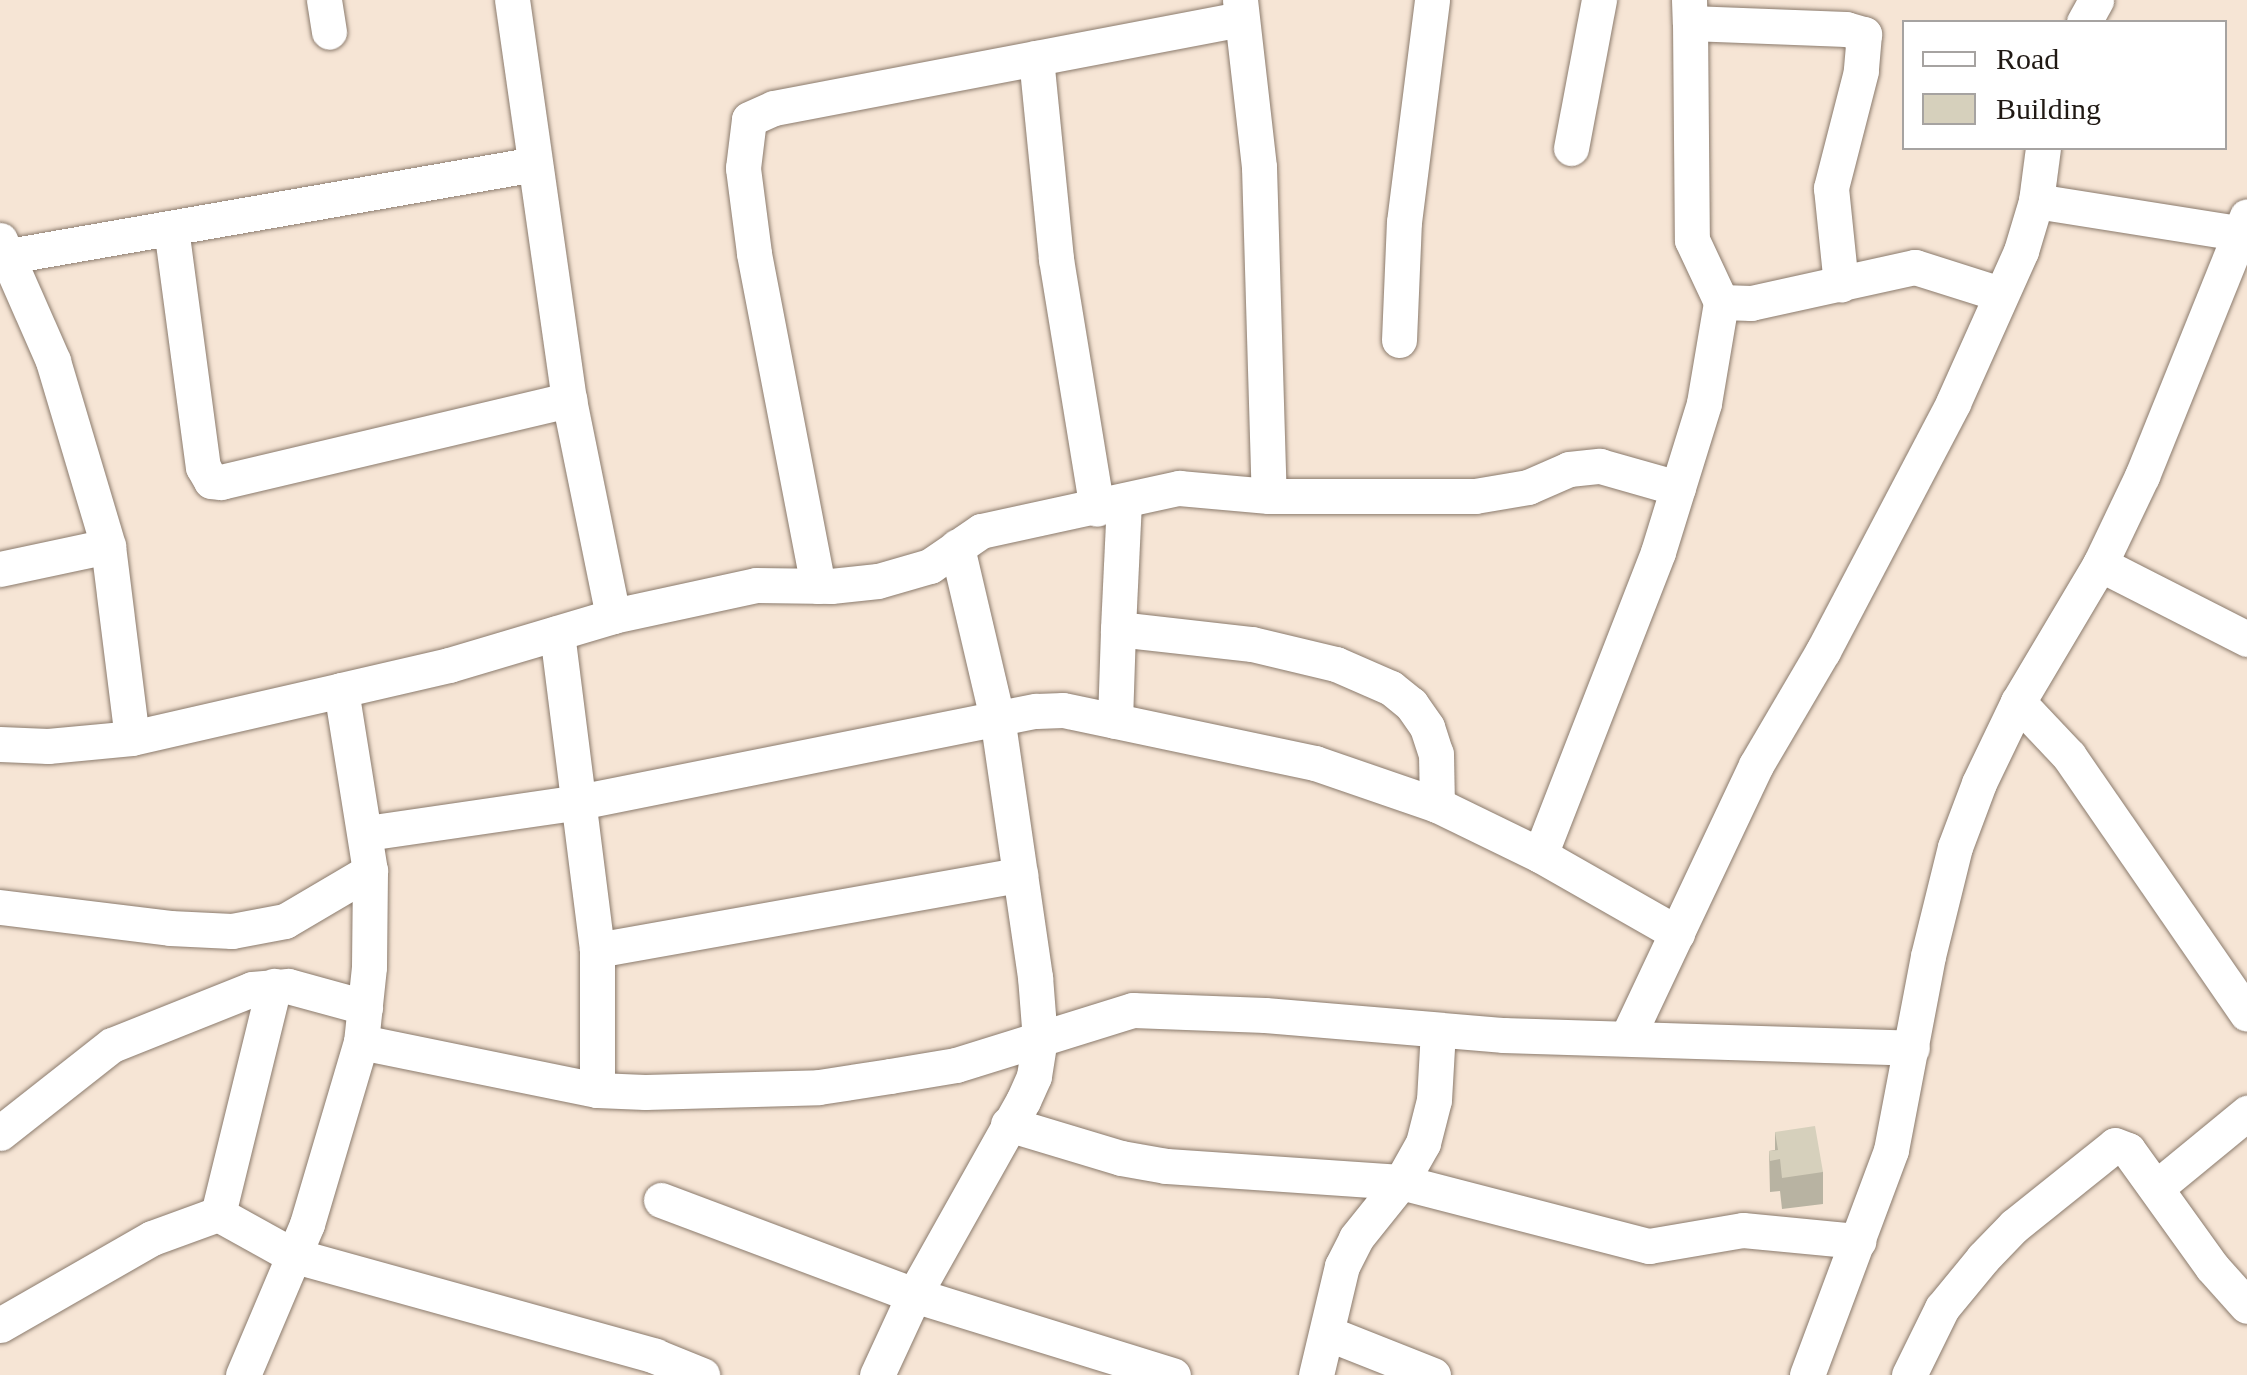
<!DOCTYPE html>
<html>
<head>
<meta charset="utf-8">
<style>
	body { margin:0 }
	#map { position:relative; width:2247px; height:1375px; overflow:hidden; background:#f6e5d5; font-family:"Times New Roman",serif }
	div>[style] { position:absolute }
	.roads { filter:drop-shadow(0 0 2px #8b7b6d) drop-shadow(0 0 2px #8b7b6d) }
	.street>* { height:35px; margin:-17.5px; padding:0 17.5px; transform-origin:17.5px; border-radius:17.5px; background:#fff }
	.wall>* { inset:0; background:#b8b3a2 }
	.building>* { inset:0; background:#d6d0bc }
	span { translate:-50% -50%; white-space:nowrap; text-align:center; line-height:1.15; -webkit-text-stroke:10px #fff; paint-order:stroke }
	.legend { position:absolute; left:1902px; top:20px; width:325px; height:130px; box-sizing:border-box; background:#fff; border:2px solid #a6a3a1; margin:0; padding:12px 18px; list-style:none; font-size:30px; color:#201914 }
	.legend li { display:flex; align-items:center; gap:20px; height:50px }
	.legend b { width:50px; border:2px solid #a6a3a1 }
</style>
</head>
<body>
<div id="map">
	<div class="roads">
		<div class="street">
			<div style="left:324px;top:0;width:32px;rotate:81deg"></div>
			<div style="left:1240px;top:0;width:168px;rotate:83.5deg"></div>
			<div style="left:1259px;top:167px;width:329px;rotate:88.3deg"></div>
			<div style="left:1689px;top:0;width:23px;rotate:88deg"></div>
			<div style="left:1690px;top:23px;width:156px;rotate:2.2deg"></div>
			<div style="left:1846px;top:29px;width:19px;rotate:16deg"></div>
			<div style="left:1864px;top:34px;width:37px;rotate:95deg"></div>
			<div style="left:1861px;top:71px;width:121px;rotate:104.4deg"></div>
			<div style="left:1831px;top:188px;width:97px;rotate:84.1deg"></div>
			<div style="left:2084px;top:22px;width:25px;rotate:-61deg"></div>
			<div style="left:1690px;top:23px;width:217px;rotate:89.5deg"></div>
			<div style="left:1692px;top:240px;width:68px;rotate:64.9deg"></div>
			<div style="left:1036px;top:58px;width:202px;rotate:84.3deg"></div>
			<div style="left:1056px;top:259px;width:253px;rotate:80.7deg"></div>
			<div style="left:1571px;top:148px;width:151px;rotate:-79.3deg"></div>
			<div style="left:2036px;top:201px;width:53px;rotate:-82.5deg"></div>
			<div style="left:171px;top:228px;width:241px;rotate:82.4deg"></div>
			<div style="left:203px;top:467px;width:16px;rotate:60deg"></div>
			<div style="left:211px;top:481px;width:10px;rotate:6deg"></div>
			<div style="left:221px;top:482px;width:358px;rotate:-13.3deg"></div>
			<div style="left:0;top:240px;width:132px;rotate:66.3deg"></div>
			<div style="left:53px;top:361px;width:193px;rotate:73.4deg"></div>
			<div style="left:108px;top:546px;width:193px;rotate:82.9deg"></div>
			<div style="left:9px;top:256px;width:534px;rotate:-9.92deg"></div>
			<div style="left:1399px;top:340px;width:118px;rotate:-87.6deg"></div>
			<div style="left:1404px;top:222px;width:224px;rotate:-82.8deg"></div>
			<div style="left:1124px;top:501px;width:128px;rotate:92.7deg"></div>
			<div style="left:1118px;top:629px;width:135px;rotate:6.4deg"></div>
			<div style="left:1252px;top:644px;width:86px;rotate:13.4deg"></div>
			<div style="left:1336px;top:664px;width:60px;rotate:23.6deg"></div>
			<div style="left:1391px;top:688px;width:26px;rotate:39deg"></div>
			<div style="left:1411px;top:704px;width:28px;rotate:55deg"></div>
			<div style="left:1427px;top:727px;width:28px;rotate:72deg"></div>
			<div style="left:1436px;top:754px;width:51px;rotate:88.9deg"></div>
			<div style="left:2100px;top:564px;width:165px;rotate:27deg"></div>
			<div style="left:0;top:569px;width:110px;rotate:-12deg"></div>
			<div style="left:818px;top:586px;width:339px;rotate:-100.9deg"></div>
			<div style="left:754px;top:253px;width:86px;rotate:-97.4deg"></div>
			<div style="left:743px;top:168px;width:49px;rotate:-83deg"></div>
			<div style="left:749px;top:119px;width:27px;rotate:-24deg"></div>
			<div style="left:774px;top:108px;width:475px;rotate:-10.8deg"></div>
			<div style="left:613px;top:616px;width:146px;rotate:-12.2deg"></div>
			<div style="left:756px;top:585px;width:75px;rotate:0.8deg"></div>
			<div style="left:831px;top:586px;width:47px;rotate:-6.1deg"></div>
			<div style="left:878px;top:581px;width:54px;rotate:-16.1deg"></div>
			<div style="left:930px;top:566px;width:62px;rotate:-34.5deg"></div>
			<div style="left:981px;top:531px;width:203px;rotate:-12.3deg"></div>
			<div style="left:1179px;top:488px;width:90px;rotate:5.1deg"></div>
			<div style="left:1269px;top:496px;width:206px"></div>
			<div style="left:1475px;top:496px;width:54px;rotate:-9.6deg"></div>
			<div style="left:1528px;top:487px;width:45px;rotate:-23.7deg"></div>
			<div style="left:1569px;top:469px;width:31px;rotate:-6deg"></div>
			<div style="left:1600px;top:466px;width:81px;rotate:15.8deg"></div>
			<div style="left:557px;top:633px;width:320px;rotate:82.8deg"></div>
			<div style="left:597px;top:950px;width:140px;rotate:90deg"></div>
			<div style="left:2018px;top:702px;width:74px;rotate:46.6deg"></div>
			<div style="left:2069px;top:756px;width:313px;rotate:55.4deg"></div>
			<div style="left:1115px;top:721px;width:92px;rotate:-88.1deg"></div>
			<div style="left:0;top:744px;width:48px;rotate:2.4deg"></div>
			<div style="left:48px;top:746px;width:84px;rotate:-5.4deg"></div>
			<div style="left:132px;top:738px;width:214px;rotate:-12.9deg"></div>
			<div style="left:367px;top:833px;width:214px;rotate:-8.3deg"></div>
			<div style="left:579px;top:802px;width:466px;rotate:-11.3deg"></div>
			<div style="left:1036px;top:711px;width:27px;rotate:-2deg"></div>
			<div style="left:1063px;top:710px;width:258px;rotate:11.9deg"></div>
			<div style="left:1315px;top:763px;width:129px;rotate:19deg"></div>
			<div style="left:1437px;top:805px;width:114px;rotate:25.9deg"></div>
			<div style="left:1540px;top:855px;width:158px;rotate:29.7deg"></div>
			<div style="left:1540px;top:855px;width:325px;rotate:-68.7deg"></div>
			<div style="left:1658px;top:552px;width:156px;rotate:-72.8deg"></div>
			<div style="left:1704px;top:403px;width:102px;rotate:-80.4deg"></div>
			<div style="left:1721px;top:302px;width:30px;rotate:2deg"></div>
			<div style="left:1751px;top:303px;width:168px;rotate:-12.4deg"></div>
			<div style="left:1915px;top:267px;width:89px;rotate:17.6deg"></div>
			<div style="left:0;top:907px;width:171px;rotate:7deg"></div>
			<div style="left:170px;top:928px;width:62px;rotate:2.8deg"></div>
			<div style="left:232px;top:931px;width:54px;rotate:-10.7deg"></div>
			<div style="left:285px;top:921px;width:99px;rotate:-30.5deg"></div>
			<div style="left:597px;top:950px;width:430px;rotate:-10.1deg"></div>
			<div style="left:1627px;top:1038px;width:302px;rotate:-64.7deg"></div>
			<div style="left:1756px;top:765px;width:132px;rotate:-59.6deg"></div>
			<div style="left:1823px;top:651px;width:280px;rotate:-62.3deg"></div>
			<div style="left:1953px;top:403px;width:167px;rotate:-65.9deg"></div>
			<div style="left:2021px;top:251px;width:52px;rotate:-73.3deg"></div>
			<div style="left:2036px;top:201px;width:206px;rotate:9deg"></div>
			<div style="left:361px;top:1042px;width:241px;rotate:11.5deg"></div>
			<div style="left:597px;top:1090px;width:48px;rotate:2.4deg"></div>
			<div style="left:645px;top:1092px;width:174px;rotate:-1.6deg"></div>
			<div style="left:819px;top:1087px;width:72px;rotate:-8.8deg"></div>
			<div style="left:890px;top:1076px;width:67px;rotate:-9.5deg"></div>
			<div style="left:956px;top:1065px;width:185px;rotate:-17.3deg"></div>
			<div style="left:1133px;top:1010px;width:132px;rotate:2.2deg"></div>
			<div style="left:1265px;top:1015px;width:240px;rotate:4.8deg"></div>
			<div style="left:1504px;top:1035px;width:408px;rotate:1.8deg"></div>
			<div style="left:1008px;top:1124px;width:118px;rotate:16.7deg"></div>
			<div style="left:1121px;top:1158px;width:46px;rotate:10.1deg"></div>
			<div style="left:1166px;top:1166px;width:236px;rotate:3.9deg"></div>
			<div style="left:1401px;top:1182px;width:256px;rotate:14.5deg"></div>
			<div style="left:1649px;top:1246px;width:95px;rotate:-9.7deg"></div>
			<div style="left:1743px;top:1230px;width:116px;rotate:5.5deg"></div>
			<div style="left:0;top:1133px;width:142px;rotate:-38.2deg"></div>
			<div style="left:112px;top:1045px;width:151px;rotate:-21.8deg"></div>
			<div style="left:252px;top:989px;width:36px;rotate:-5deg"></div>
			<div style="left:288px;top:986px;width:80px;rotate:15.3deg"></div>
			<div style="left:2157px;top:1187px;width:117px;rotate:-39.4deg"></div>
			<div style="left:661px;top:1200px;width:270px;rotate:20.6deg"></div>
			<div style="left:914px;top:1295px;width:271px;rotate:17.2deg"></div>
			<div style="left:218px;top:1214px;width:85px;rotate:29deg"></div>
			<div style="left:292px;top:1255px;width:377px;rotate:15.5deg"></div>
			<div style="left:655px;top:1356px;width:51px;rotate:22deg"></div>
			<div style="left:0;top:1325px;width:175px;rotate:-29.8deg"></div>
			<div style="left:152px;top:1238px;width:70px;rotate:-20deg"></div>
			<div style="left:218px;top:1214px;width:235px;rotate:-76.2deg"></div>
			<div style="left:1327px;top:1333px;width:114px;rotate:21.6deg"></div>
			<div style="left:243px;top:1375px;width:164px;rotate:-67deg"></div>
			<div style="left:307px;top:1224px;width:190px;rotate:-73.5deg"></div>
			<div style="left:361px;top:1042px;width:75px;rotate:-83.9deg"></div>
			<div style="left:369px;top:967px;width:96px;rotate:-89.4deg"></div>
			<div style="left:370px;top:871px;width:183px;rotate:-99.1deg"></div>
			<div style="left:341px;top:690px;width:111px;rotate:-13deg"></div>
			<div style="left:449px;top:665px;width:171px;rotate:-16.6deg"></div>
			<div style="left:613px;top:616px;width:220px;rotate:-101.5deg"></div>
			<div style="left:569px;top:400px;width:404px;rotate:-98.1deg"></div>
			<div style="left:877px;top:1375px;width:88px;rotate:-65.2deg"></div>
			<div style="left:914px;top:1295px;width:223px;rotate:-60.7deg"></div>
			<div style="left:1023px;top:1101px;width:27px;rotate:-66deg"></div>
			<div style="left:1034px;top:1076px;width:36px;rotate:-81deg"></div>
			<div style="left:1040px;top:1040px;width:63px;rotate:-94.5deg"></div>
			<div style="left:1035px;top:977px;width:262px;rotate:-98.3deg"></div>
			<div style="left:997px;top:718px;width:176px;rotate:-103.2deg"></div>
			<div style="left:1316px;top:1375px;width:112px;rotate:-76.6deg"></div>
			<div style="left:1342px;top:1266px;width:31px;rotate:-63deg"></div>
			<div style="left:1356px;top:1238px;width:72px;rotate:-51.2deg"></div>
			<div style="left:1401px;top:1182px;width:45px;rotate:-60.6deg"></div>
			<div style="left:1423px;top:1143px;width:44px;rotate:-75.7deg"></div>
			<div style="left:1434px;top:1100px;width:69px;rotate:-86.7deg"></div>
			<div style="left:1807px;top:1375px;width:240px;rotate:-69.5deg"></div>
			<div style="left:1891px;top:1150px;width:197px;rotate:-79.2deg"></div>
			<div style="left:1928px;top:956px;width:112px;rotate:-76.1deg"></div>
			<div style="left:1955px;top:847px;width:68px;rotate:-69.4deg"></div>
			<div style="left:1979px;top:783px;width:90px;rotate:-64.3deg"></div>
			<div style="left:2018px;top:702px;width:161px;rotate:-59.3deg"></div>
			<div style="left:2100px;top:564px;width:98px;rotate:-64.5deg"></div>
			<div style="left:2142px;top:476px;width:280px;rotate:-68deg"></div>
			<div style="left:1909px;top:1375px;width:75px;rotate:-63.8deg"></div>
			<div style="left:1942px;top:1308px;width:65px;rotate:-50.6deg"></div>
			<div style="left:1983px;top:1258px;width:45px;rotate:-45.9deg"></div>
			<div style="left:2014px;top:1226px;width:129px;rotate:-38.7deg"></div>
			<div style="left:2115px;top:1145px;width:14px;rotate:21deg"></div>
			<div style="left:2128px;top:1150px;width:144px;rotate:54.3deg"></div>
			<div style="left:2212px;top:1267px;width:52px;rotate:48.1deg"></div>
		</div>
	</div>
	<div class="wall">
		<div style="clip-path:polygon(1775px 1132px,1823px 1172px,1823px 1204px,1782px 1209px,1780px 1191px,1770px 1192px,1769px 1151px,1775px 1150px)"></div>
	</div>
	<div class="building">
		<div style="clip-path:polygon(1815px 1126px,1823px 1172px,1782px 1178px,1780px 1159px,1770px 1161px,1769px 1151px,1778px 1150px,1775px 1132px)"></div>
	</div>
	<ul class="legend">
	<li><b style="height:12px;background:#fff"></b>Road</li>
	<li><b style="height:28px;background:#d6d0bc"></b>Building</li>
	</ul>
</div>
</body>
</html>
